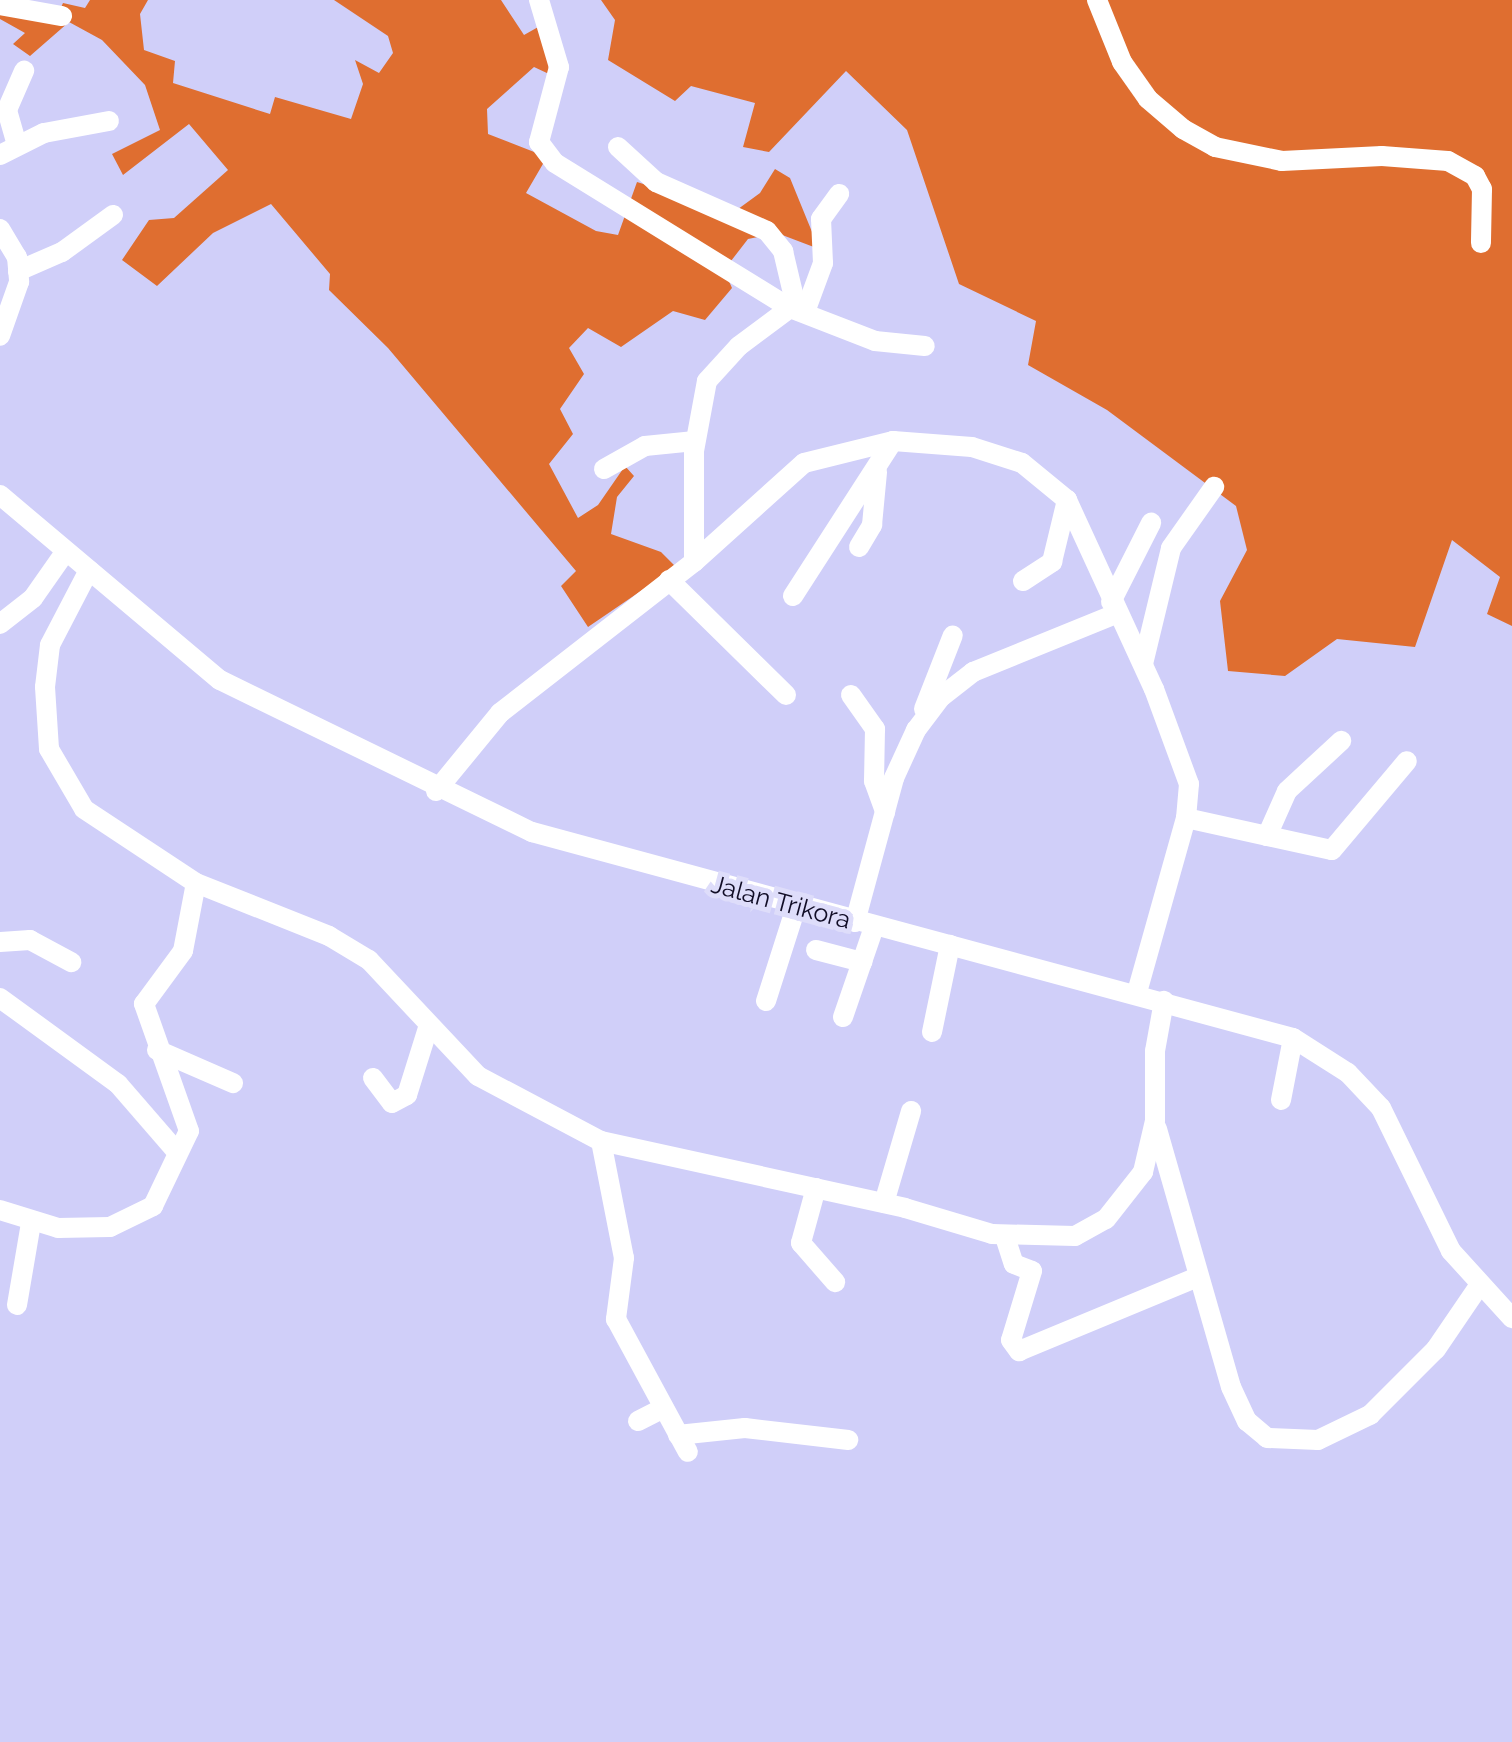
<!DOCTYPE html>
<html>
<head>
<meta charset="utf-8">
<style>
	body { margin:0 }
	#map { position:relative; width:1512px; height:1742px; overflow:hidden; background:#d0cff9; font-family:Raleway,sans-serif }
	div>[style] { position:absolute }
	.forest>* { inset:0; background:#df6e30 }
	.minor>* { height:20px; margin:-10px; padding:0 10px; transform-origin:10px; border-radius:10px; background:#fff }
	span { translate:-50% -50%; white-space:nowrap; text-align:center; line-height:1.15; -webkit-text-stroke:10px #deddfa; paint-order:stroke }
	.street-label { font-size:25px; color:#110d26 }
</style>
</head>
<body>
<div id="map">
	<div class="forest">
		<div style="clip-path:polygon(0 0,58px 14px,63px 3px,85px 8px,90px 0,148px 0,140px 14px,144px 50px,175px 61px,173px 83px,270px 114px,275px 97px,351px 119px,363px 84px,355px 60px,379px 73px,393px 53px,388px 36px,334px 0,501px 0,524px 35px,547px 22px,564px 81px,534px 67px,487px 109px,488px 134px,547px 157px,526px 193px,596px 231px,618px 235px,637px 182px,734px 212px,760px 193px,775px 169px,790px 178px,819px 249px,777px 233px,748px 239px,724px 270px,732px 288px,705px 320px,673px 311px,621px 347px,588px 328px,569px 348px,584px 374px,560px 409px,573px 434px,549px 464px,578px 518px,598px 505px,625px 466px,634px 476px,617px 497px,611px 534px,661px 552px,676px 567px,588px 627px,561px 586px,576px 571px,388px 348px,329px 290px,330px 274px,271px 204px,213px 233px,157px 286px,122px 260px,149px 220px,174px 218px,228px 170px,189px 124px,123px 175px,112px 154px,160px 130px,145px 85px,102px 40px,69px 22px,30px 56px,13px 44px,25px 33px,0 19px)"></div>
		<div style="clip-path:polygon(601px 0,1512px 0,1512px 626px,1487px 614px,1500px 577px,1452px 540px,1415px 647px,1337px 639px,1285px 676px,1228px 671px,1220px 601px,1247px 550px,1236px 506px,1107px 410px,1028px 365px,1036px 321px,959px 284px,907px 130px,846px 71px,769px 152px,743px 147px,755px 103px,691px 86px,675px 101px,608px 60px,615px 20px)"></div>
	</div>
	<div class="minor">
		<div style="left:539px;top:0;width:70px;rotate:73.4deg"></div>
		<div style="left:559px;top:67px;width:78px;rotate:104.9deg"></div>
		<div style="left:539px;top:142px;width:26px;rotate:53deg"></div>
		<div style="left:555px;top:163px;width:276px;rotate:31.7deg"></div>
		<div style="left:790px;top:308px;width:91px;rotate:21.2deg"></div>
		<div style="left:875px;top:341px;width:50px;rotate:5.7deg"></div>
		<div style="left:1097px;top:0;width:67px;rotate:68deg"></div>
		<div style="left:1122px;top:62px;width:45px;rotate:54.9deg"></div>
		<div style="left:1148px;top:99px;width:46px;rotate:40.6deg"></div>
		<div style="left:1183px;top:129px;width:37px;rotate:29deg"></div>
		<div style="left:1215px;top:147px;width:68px;rotate:11.8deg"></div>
		<div style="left:1282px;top:161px;width:100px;rotate:-2.9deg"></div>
		<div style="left:1382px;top:156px;width:66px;rotate:4.3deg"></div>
		<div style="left:1448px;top:161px;width:31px;rotate:29deg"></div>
		<div style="left:1475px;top:176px;width:15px;rotate:62deg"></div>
		<div style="left:1482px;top:189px;width:54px;rotate:91.1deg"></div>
		<div style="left:0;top:5px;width:63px;rotate:10.1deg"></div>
		<div style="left:17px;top:145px;width:36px;rotate:-106deg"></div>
		<div style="left:7px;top:110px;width:43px;rotate:-66.4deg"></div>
		<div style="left:618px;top:147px;width:52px;rotate:42.6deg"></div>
		<div style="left:656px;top:182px;width:121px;rotate:23.8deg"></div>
		<div style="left:767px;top:231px;width:26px;rotate:51deg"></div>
		<div style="left:783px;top:251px;width:61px;rotate:76.7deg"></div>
		<div style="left:0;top:155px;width:49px;rotate:-26.6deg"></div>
		<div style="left:44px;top:133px;width:66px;rotate:-10.5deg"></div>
		<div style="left:0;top:229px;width:33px;rotate:59deg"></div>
		<div style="left:17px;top:257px;width:25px;rotate:85deg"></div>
		<div style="left:19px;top:282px;width:57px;rotate:109.4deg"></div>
		<div style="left:18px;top:271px;width:48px;rotate:-23.4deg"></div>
		<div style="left:62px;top:252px;width:63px;rotate:-36deg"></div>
		<div style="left:805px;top:312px;width:52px;rotate:-69.8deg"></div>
		<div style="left:823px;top:263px;width:44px;rotate:-92.6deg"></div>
		<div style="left:821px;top:219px;width:31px;rotate:-54deg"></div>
		<div style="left:604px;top:469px;width:47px;rotate:-29.3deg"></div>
		<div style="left:645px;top:446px;width:50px;rotate:-5.7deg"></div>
		<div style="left:0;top:495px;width:287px;rotate:40.1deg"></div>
		<div style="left:220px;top:680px;width:347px;rotate:26deg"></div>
		<div style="left:532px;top:832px;width:788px;rotate:15.15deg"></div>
		<div style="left:1293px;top:1038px;width:65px;rotate:32.5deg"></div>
		<div style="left:1348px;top:1073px;width:48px;rotate:46.7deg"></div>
		<div style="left:1381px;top:1108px;width:159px;rotate:63.9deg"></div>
		<div style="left:1451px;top:1251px;width:91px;rotate:47.7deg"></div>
		<div style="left:859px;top:547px;width:26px;rotate:-59deg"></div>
		<div style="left:872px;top:525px;width:53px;rotate:-84.6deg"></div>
		<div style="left:694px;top:562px;width:111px;rotate:-90deg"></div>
		<div style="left:694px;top:451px;width:71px;rotate:-79.5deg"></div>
		<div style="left:707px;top:381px;width:47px;rotate:-47.6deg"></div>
		<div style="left:739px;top:346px;width:64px;rotate:-36.7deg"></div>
		<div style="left:89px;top:570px;width:85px;rotate:117.5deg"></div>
		<div style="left:50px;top:645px;width:42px;rotate:96.8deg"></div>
		<div style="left:45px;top:687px;width:62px;rotate:86.3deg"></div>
		<div style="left:49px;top:749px;width:69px;rotate:59.7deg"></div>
		<div style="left:84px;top:809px;width:134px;rotate:33.5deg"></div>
		<div style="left:196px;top:883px;width:143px;rotate:21.7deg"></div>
		<div style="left:329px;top:936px;width:47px;rotate:31deg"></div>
		<div style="left:369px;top:960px;width:159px;rotate:46.8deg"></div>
		<div style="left:478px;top:1076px;width:139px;rotate:27.9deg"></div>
		<div style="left:601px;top:1141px;width:311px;rotate:12.4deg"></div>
		<div style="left:905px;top:1208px;width:91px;rotate:16.6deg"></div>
		<div style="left:992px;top:1234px;width:83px;rotate:1.4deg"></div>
		<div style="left:1075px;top:1236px;width:35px;rotate:-29deg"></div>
		<div style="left:1106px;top:1219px;width:60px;rotate:-51.8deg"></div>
		<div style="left:1143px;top:1172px;width:52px;rotate:-76.8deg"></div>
		<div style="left:1155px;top:1121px;width:70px;rotate:-90deg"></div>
		<div style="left:1155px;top:1051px;width:51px;rotate:-79.8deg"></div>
		<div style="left:669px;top:580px;width:164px;rotate:44.5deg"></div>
		<div style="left:1023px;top:581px;width:35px;rotate:-33deg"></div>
		<div style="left:1052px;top:562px;width:64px;rotate:-76.4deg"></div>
		<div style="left:793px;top:596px;width:184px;rotate:-57.2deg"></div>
		<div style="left:1111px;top:602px;width:89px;rotate:-63.1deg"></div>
		<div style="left:0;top:624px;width:42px;rotate:-38.2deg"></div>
		<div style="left:33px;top:598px;width:57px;rotate:-54.9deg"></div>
		<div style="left:1143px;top:664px;width:119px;rotate:-76.4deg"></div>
		<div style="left:1171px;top:548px;width:75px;rotate:-54.8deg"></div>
		<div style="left:851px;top:695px;width:42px;rotate:54.8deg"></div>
		<div style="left:875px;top:729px;width:52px;rotate:91.1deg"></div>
		<div style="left:874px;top:781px;width:33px;rotate:70deg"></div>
		<div style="left:924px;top:709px;width:79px;rotate:-68.6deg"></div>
		<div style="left:436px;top:791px;width:101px;rotate:-50.6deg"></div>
		<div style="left:500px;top:713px;width:246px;rotate:-37.9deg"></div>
		<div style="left:694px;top:562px;width:148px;rotate:-42deg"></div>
		<div style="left:804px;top:463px;width:92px;rotate:-13.9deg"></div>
		<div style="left:893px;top:441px;width:79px;rotate:4.3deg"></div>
		<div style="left:972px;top:447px;width:52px;rotate:17.7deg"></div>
		<div style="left:1022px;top:463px;width:58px;rotate:39.4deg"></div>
		<div style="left:1067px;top:500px;width:208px;rotate:65.3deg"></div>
		<div style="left:1154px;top:689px;width:101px;rotate:69.8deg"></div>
		<div style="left:1189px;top:784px;width:34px;rotate:95deg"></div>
		<div style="left:1186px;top:818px;width:181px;rotate:105.7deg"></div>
		<div style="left:1186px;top:818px;width:149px;rotate:12.4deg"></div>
		<div style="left:1332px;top:850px;width:116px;rotate:-49.9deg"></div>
		<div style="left:1267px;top:836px;width:49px;rotate:-66deg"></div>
		<div style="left:1287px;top:791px;width:74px;rotate:-42.8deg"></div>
		<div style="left:855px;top:922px;width:149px;rotate:-74.8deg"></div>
		<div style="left:894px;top:778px;width:53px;rotate:-65.4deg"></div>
		<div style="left:916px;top:730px;width:41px;rotate:-52.9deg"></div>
		<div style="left:941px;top:697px;width:41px;rotate:-38deg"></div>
		<div style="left:973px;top:672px;width:154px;rotate:-22.1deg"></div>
		<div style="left:0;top:942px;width:30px;rotate:-4deg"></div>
		<div style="left:30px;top:940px;width:47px;rotate:28.2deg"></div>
		<div style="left:816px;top:950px;width:48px;rotate:14.6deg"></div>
		<div style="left:0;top:998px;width:146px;rotate:36.1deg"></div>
		<div style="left:118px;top:1084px;width:89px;rotate:49.1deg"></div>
		<div style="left:766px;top:1001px;width:99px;rotate:-72.3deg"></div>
		<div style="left:843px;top:1017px;width:95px;rotate:-71deg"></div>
		<div style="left:932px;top:1032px;width:89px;rotate:-78.3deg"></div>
		<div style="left:157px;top:1050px;width:83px;rotate:23.5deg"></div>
		<div style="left:373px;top:1078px;width:31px;rotate:53deg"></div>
		<div style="left:392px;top:1103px;width:17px;rotate:-28deg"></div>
		<div style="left:407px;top:1095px;width:70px;rotate:-72.6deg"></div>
		<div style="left:1281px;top:1100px;width:63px;rotate:-79deg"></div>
		<div style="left:1157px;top:1129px;width:268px;rotate:74deg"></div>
		<div style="left:1231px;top:1387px;width:38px;rotate:65deg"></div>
		<div style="left:1247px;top:1421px;width:26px;rotate:40deg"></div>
		<div style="left:1267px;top:1438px;width:51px;rotate:2.2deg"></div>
		<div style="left:1318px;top:1440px;width:58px;rotate:-25.7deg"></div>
		<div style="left:1370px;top:1415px;width:93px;rotate:-45deg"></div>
		<div style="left:1436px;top:1349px;width:76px;rotate:-55.7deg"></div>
		<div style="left:601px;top:1141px;width:119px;rotate:78.9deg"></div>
		<div style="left:624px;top:1258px;width:62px;rotate:97.5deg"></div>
		<div style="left:616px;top:1319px;width:151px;rotate:61.6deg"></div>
		<div style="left:816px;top:1188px;width:57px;rotate:105.3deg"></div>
		<div style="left:801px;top:1243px;width:52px;rotate:48.9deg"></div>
		<div style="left:884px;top:1203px;width:96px;rotate:-73.6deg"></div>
		<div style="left:0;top:1210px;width:61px;rotate:17.2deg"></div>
		<div style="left:58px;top:1228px;width:52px;rotate:-1.1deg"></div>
		<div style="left:110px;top:1227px;width:48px;rotate:-26deg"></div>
		<div style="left:153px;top:1206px;width:83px;rotate:-64.4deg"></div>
		<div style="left:189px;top:1131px;width:135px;rotate:-109.5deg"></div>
		<div style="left:144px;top:1004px;width:66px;rotate:-53.7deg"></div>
		<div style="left:183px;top:951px;width:69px;rotate:-79.2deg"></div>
		<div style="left:1005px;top:1237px;width:28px;rotate:72deg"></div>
		<div style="left:1014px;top:1264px;width:19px;rotate:21deg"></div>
		<div style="left:1032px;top:1271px;width:72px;rotate:106.9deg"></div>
		<div style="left:1011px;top:1340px;width:14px;rotate:54deg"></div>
		<div style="left:1019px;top:1351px;width:194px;rotate:-22.5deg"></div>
		<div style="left:17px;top:1305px;width:83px;rotate:-80.3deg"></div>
		<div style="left:638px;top:1421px;width:27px;rotate:-27deg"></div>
		<div style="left:678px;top:1435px;width:67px;rotate:-6deg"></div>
		<div style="left:745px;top:1428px;width:104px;rotate:6.6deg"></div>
	</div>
	<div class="street-label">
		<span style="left:781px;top:902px;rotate:15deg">Jalan Trikora</span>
	</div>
</div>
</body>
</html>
